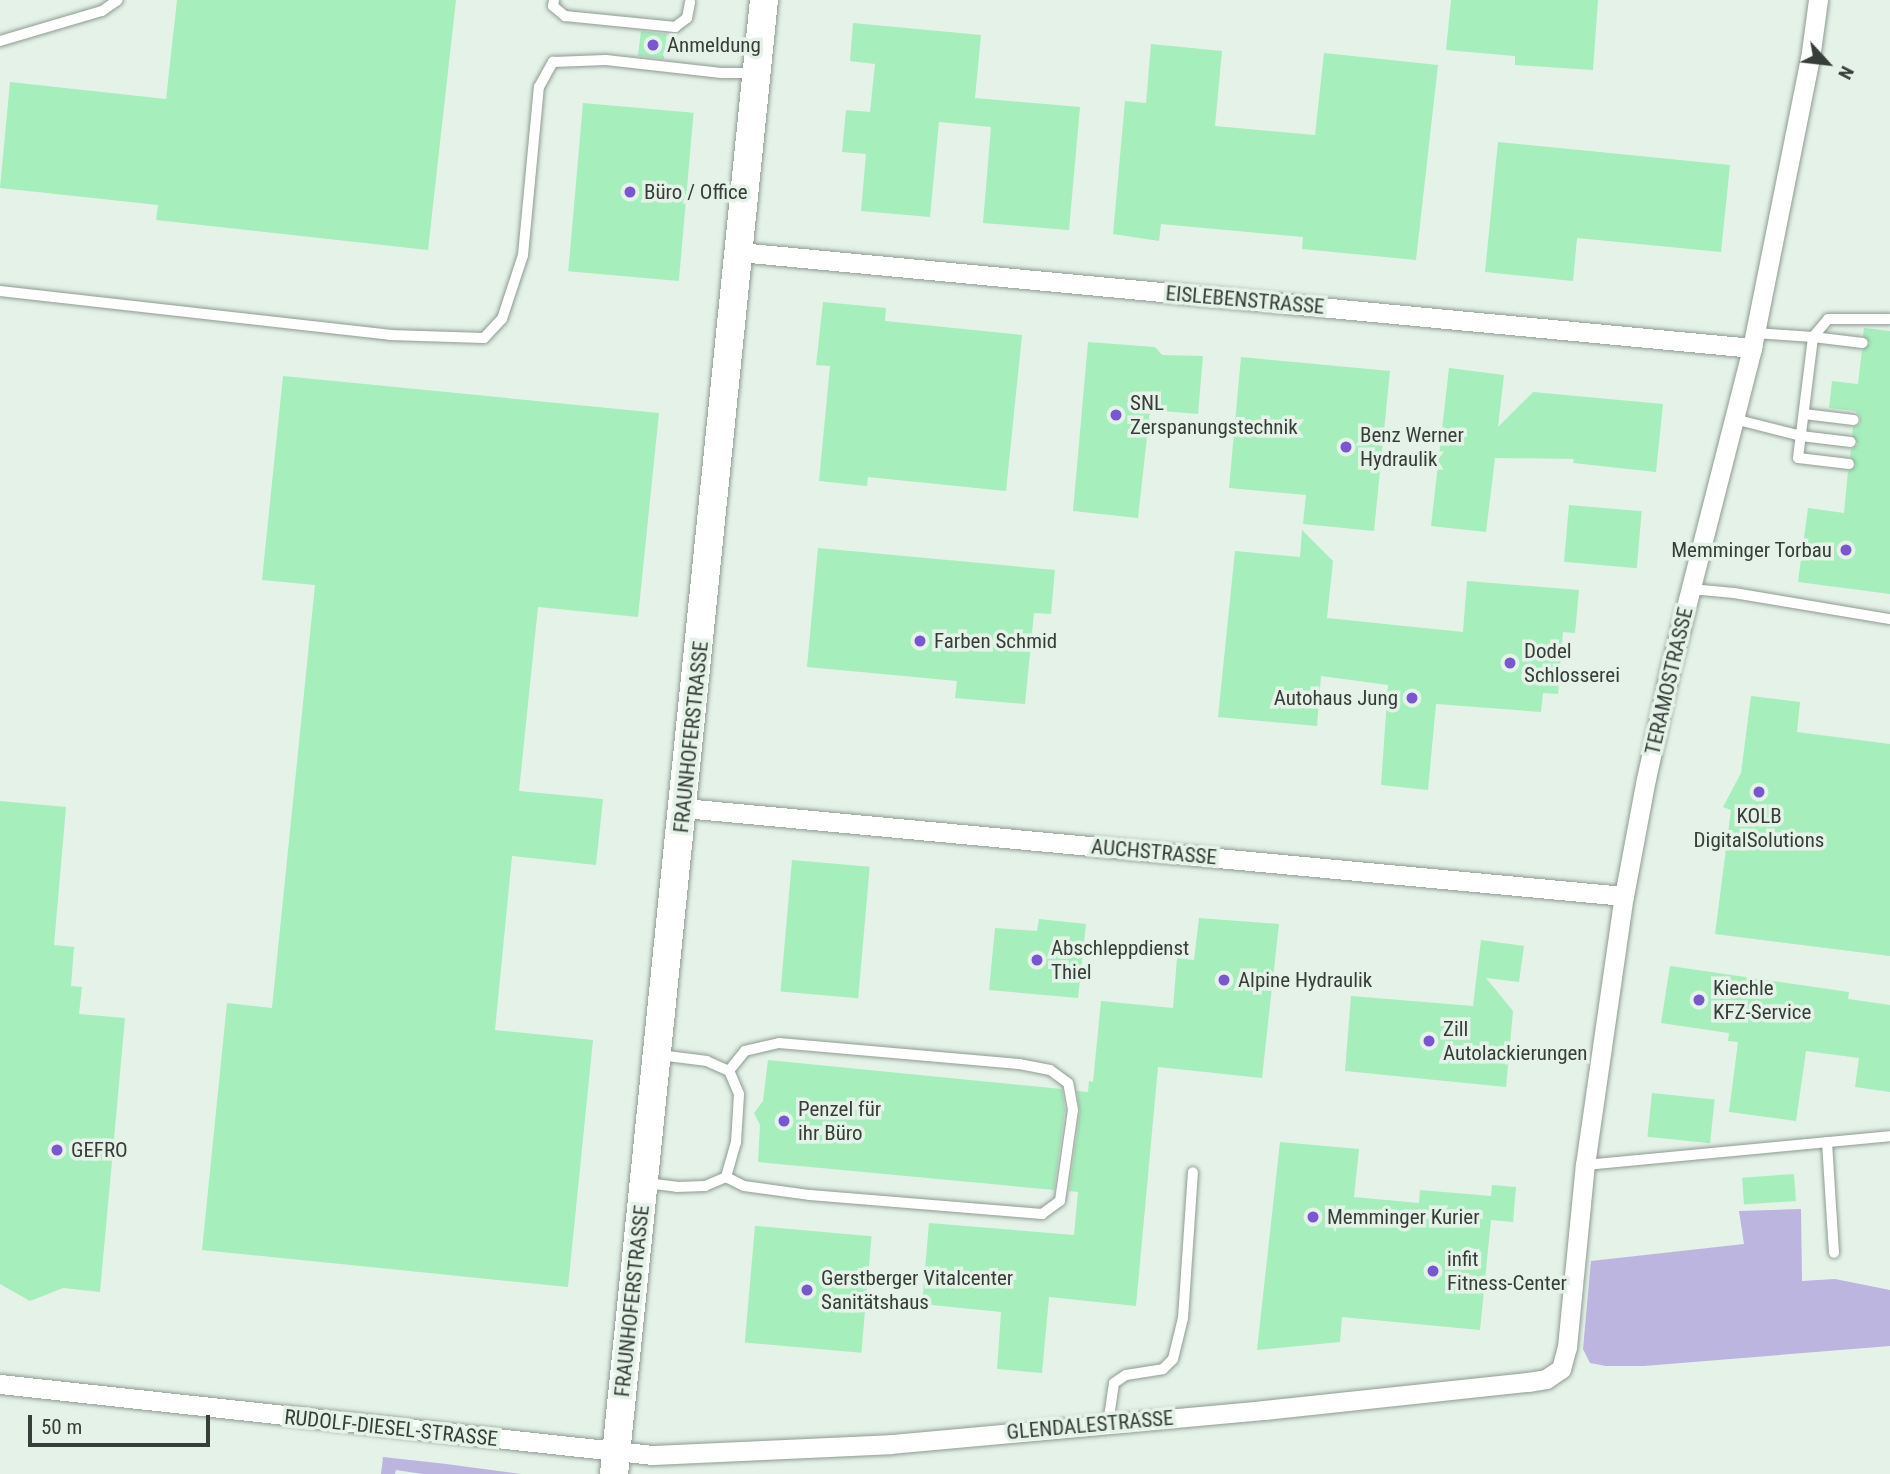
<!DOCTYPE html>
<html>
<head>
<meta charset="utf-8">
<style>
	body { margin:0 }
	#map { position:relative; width:1890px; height:1474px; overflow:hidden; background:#e4f2e8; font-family:"Roboto Condensed",sans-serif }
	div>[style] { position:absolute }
	.green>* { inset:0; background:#bcb5df }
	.building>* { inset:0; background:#a7eebd; transform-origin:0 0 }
	.roads { filter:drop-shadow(0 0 2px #8e9b92) drop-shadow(0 0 2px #8e9b92) }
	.lane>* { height:10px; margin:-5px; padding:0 5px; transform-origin:5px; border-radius:5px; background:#fff }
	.street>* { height:19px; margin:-9.5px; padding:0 9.5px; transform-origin:9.5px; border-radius:9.5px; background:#fff }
	.secondary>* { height:28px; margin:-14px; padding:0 14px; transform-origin:14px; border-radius:14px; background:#fff }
	.dots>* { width:19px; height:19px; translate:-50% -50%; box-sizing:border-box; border:4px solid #e4f2e8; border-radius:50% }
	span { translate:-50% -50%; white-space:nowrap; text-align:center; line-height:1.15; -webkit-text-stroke:7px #e4f2e8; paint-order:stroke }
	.poi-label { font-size:21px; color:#373d39 }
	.left { translate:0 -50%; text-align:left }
	.right { translate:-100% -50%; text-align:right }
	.street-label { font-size:21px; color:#373d39 }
	.north { position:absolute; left:1792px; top:28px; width:70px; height:70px; -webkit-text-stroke:5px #e4f2e8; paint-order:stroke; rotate:117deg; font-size:19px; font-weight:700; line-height:28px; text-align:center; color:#373d39 }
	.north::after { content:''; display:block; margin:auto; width:24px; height:32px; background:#373d39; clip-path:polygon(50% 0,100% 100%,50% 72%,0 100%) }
	.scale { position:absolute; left:28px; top:1415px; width:182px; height:32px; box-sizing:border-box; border:4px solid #373d39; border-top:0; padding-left:9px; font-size:21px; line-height:24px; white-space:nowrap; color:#373d39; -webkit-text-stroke:5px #e4f2e8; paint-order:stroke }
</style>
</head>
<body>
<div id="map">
	<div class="green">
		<div style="clip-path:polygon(1801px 1209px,1802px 1281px,1835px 1279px,1890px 1290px,1890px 1346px,1644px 1366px,1606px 1366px,1590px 1363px,1583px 1349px,1591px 1261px,1744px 1244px,1739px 1211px)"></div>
		<div style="clip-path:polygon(383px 1457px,446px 1464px,521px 1474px,423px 1474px,396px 1470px,395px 1474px,381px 1474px)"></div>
	</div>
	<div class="building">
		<div style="clip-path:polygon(177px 0,456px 0,428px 250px,156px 220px,158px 205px,0 188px,10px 82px,166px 99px)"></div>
		<div style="clip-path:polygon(1451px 0,1598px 0,1593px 70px,1515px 65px,1515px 56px,1446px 50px)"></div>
		<div style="clip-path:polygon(853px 23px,981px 35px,975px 98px,1080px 107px,1069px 230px,983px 223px,991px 127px,939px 122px,930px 217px,861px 211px,866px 154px,842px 152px,846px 110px,870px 112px,875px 64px,850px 61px)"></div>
		<div style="left:641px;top:31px;width:26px;height:25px;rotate:7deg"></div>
		<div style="clip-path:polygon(1151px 44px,1222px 51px,1215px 126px,1315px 135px,1324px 53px,1438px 65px,1416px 260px,1302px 249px,1303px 237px,1161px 224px,1159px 241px,1113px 234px,1125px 101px,1146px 103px)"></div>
		<div style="left:583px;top:103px;width:111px;height:169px;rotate:5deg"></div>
		<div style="clip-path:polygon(1498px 142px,1730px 165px,1721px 252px,1577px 238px,1573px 281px,1485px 272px)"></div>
		<div style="clip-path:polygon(823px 302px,886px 308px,885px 321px,1022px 335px,1006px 491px,868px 477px,867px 486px,819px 481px,830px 366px,816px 365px)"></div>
		<div style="clip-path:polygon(1864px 328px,1890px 331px,1890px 594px,1798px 582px,1808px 508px,1844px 513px,1848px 471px,1856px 466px,1850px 457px,1851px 449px,1858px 444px,1852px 435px,1853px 427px,1860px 424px,1860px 416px,1855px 411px,1829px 408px,1832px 381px,1858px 384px,1862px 350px,1870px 343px,1863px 336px)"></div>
		<div style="clip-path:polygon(1088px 342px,1155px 347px,1162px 355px,1203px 356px,1198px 414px,1150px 410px,1138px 518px,1073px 511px)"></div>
		<div style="clip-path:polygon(1241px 357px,1390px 371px,1374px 531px,1303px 524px,1306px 495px,1229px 488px)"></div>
		<div style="clip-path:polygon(1449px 368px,1504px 375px,1498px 427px,1533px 392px,1663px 404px,1656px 472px,1573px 463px,1574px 459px,1495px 458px,1486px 532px,1431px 526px)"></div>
		<div style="clip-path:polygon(283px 376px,659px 413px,638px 617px,538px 607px,519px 791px,603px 799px,596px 865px,512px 856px,495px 1030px,593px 1040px,568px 1287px,202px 1250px,227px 1003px,272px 1008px,315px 585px,262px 580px)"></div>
		<div style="left:1569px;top:505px;width:73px;height:57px;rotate:5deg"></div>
		<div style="clip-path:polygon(1302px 530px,1333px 561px,1327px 618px,1463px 632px,1467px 581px,1579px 590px,1575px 633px,1563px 632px,1558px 694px,1543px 693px,1541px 712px,1436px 704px,1428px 790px,1381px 785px,1388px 685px,1321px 676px,1317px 726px,1218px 717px,1235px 551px,1300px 557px)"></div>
		<div style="clip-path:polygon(818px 548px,1055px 570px,1051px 614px,1034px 613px,1025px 704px,955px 698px,957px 681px,807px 667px)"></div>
		<div style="clip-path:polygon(1751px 696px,1800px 702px,1797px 732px,1890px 744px,1890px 956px,1715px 934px,1731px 810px,1723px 807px,1741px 773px)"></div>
		<div style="clip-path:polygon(0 801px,66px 807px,54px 945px,74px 947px,71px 986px,82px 987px,79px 1014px,125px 1018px,100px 1292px,63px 1288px,30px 1301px,0 1284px)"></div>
		<div style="left:792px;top:860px;width:78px;height:132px;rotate:5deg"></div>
		<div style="clip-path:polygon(1199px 918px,1279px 924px,1262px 1078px,1158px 1067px,1136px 1306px,1049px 1297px,1042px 1373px,997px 1369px,1001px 1312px,922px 1304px,929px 1223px,1074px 1235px,1078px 1192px,1069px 1191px,1080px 1111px,1077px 1091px,1088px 1092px,1089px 1081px,1093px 1082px,1101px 1001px,1173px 1008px,1177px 958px,1194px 960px)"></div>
		<div style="clip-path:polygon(1039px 919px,1086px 924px,1078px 998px,989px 990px,995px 928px,1037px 931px)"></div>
		<div style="clip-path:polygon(1481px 940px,1524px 946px,1519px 982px,1486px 978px,1513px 1011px,1506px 1087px,1345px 1071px,1351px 996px,1473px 1006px)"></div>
		<div style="clip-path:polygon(1670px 966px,1849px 992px,1848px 999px,1890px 1005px,1890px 1092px,1855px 1087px,1859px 1058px,1806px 1051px,1796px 1121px,1729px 1112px,1738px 1042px,1728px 1041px,1729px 1033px,1661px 1023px)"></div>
		<div style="clip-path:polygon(768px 1060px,1062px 1089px,1065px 1110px,1054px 1190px,758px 1162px,760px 1125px,754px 1113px,763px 1101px)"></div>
		<div style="left:1652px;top:1093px;width:63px;height:44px;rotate:6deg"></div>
		<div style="clip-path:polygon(1280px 1142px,1359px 1149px,1354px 1197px,1419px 1203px,1420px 1190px,1491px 1196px,1492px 1185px,1516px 1187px,1513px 1222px,1491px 1220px,1480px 1330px,1342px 1317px,1340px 1342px,1257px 1350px)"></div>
		<div style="left:1794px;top:1174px;width:27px;height:52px;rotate:86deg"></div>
		<div style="left:755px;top:1226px;width:117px;height:117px;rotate:5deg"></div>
	</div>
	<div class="roads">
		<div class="lane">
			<div style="left:554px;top:0;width:6px;rotate:99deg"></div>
			<div style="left:553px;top:6px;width:16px;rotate:40deg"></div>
			<div style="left:565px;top:16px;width:111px;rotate:5.7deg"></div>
			<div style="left:675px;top:27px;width:15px;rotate:-37deg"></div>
			<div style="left:687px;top:18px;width:16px;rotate:-79deg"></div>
			<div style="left:0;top:41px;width:106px;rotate:-16.4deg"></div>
			<div style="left:102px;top:11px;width:19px;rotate:-35deg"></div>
			<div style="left:0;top:291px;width:392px;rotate:6.4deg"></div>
			<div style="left:390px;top:335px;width:94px;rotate:1.8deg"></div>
			<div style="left:484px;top:338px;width:26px;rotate:-47deg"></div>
			<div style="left:502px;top:319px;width:67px;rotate:-71.8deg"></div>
			<div style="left:523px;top:255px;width:169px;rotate:-84.6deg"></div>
			<div style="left:539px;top:87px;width:29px;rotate:-61deg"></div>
			<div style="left:553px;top:62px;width:53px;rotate:-2.2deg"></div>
			<div style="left:606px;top:60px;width:116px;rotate:6.4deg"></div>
			<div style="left:721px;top:73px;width:33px"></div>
			<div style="left:1755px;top:333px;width:58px;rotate:3.9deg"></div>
			<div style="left:1813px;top:337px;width:23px;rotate:-50deg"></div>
			<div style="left:1828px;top:319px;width:62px"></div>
			<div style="left:1804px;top:414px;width:50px;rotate:6.8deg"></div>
			<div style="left:1734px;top:419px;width:69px;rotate:14.2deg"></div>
			<div style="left:1801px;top:436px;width:50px;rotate:6.8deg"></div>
			<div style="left:1849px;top:464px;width:51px;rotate:-173.3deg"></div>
			<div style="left:1798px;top:458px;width:122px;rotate:-82.9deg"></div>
			<div style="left:1813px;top:337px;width:50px;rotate:6.8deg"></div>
			<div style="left:1691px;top:589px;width:43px;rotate:5.3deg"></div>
			<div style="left:1734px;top:593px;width:158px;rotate:9.5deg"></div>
			<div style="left:1827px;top:1142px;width:111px;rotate:86.4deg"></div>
			<div style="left:1585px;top:1165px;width:306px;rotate:-5.4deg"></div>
			<div style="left:726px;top:1177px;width:20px;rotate:27deg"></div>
			<div style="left:744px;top:1186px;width:67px;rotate:7.8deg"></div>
			<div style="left:810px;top:1195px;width:233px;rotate:4.7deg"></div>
			<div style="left:1042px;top:1214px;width:22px;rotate:-36deg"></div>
			<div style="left:1060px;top:1201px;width:92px;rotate:-81.9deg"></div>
			<div style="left:1073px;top:1110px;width:27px;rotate:-100deg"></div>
			<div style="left:1068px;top:1083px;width:22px;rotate:-144deg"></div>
			<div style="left:1050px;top:1070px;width:32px;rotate:-169deg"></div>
			<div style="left:1019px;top:1064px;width:241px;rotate:-175deg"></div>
			<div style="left:779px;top:1043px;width:35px;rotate:167deg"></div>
			<div style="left:745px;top:1051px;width:26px;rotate:129deg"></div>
			<div style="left:646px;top:1183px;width:31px;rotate:7deg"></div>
			<div style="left:677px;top:1187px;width:28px;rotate:-2deg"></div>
			<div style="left:705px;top:1186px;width:23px;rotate:-23deg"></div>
			<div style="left:726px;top:1177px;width:36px;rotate:-74deg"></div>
			<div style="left:736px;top:1142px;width:48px;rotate:-86.4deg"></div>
			<div style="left:739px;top:1094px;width:25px;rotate:-113deg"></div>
			<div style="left:729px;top:1071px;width:24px;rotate:-156deg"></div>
			<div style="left:707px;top:1061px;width:48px;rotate:-172.9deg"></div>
			<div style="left:1108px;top:1424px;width:41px;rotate:-81.7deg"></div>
			<div style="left:1114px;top:1383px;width:14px;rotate:-34deg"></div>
			<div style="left:1126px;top:1375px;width:37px;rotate:-9deg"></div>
			<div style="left:1163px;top:1369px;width:14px;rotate:-45deg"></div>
			<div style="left:1173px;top:1359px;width:42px;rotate:-76.3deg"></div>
			<div style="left:1183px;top:1318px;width:146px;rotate:-86.1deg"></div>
		</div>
		<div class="street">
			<div style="left:739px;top:252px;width:1018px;rotate:5.41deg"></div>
			<div style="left:684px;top:808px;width:944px;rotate:5.35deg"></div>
			<div style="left:0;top:1384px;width:656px;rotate:6.21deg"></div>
			<div style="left:652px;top:1455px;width:239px;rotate:-2.6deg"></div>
			<div style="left:891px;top:1444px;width:375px;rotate:-5.2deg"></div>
			<div style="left:1264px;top:1410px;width:265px;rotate:-6.1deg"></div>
			<div style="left:1528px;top:1382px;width:18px;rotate:-9deg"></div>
			<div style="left:1546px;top:1379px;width:18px;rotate:-34deg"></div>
			<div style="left:1561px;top:1369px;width:23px;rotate:-75deg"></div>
			<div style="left:1567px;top:1347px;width:183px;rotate:-84.4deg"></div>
			<div style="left:1585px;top:1165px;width:272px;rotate:-81.8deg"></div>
			<div style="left:1624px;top:896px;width:119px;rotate:-79.4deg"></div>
			<div style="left:1646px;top:779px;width:112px;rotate:-77.6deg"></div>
			<div style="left:1670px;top:670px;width:332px;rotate:-75.7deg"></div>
			<div style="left:1752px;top:348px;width:295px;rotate:-78.7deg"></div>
			<div style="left:1810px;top:59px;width:60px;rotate:-82.3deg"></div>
		</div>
		<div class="secondary">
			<div style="left:614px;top:1474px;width:1482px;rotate:-84.19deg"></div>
		</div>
	</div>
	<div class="dots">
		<div style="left:653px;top:45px;background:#7957d1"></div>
		<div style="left:630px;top:192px;background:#7957d1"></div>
		<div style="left:1116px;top:415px;background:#7957d1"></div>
		<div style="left:1346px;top:447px;background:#7957d1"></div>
		<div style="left:1846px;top:550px;background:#7957d1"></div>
		<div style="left:920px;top:641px;background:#7957d1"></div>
		<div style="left:1510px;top:663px;background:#7957d1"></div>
		<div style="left:1412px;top:698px;background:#7957d1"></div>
		<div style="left:1759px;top:792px;background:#7957d1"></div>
		<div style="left:1037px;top:960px;background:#7957d1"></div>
		<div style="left:1224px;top:980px;background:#7957d1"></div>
		<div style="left:1699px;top:1000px;background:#7957d1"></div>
		<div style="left:1429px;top:1041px;background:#7957d1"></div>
		<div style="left:784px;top:1121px;background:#7957d1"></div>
		<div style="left:57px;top:1150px;background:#7957d1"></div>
		<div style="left:1313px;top:1217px;background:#7957d1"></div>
		<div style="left:1433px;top:1271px;background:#7957d1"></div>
		<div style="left:807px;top:1290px;background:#7957d1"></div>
	</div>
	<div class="poi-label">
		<span class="left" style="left:667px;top:45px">Anmeldung</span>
		<span class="left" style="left:644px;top:192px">Büro / Office</span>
		<span class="left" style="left:1130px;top:415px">SNL<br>Zerspanungstechnik</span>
		<span class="left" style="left:1360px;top:447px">Benz Werner<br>Hydraulik</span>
		<span class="right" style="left:1832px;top:550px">Memminger Torbau</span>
		<span class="left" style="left:934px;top:641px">Farben Schmid</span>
		<span class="left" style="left:1524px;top:663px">Dodel<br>Schlosserei</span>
		<span class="right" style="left:1398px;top:698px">Autohaus Jung</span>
		<span style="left:1759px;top:828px">KOLB<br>DigitalSolutions</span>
		<span class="left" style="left:1051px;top:960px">Abschleppdienst<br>Thiel</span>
		<span class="left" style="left:1238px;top:980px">Alpine Hydraulik</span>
		<span class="left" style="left:1713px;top:1000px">Kiechle<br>KFZ-Service</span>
		<span class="left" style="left:1443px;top:1041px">Zill<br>Autolackierungen</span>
		<span class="left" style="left:798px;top:1121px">Penzel für<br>ihr Büro</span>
		<span class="left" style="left:71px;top:1150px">GEFRO</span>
		<span class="left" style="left:1327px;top:1217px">Memminger Kurier</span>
		<span class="left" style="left:1447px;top:1271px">infit<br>Fitness-Center</span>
		<span class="left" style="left:821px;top:1290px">Gerstberger Vitalcenter<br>Sanitätshaus</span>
	</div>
	<div class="street-label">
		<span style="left:1245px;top:300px;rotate:5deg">EISLEBENSTRASSE</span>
		<span style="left:1669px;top:681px;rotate:-77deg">TERAMOSTRASSE</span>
		<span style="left:691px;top:737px;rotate:-84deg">FRAUNHOFERSTRASSE</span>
		<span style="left:1154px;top:852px;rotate:5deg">AUCHSTRASSE</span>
		<span style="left:632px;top:1301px;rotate:-84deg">FRAUNHOFERSTRASSE</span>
		<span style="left:1090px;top:1425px;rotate:-5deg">GLENDALESTRASSE</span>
		<span style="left:391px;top:1428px;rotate:6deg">RUDOLF-DIESEL-STRASSE</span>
	</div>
	<div class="north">N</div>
	<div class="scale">50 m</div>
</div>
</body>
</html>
